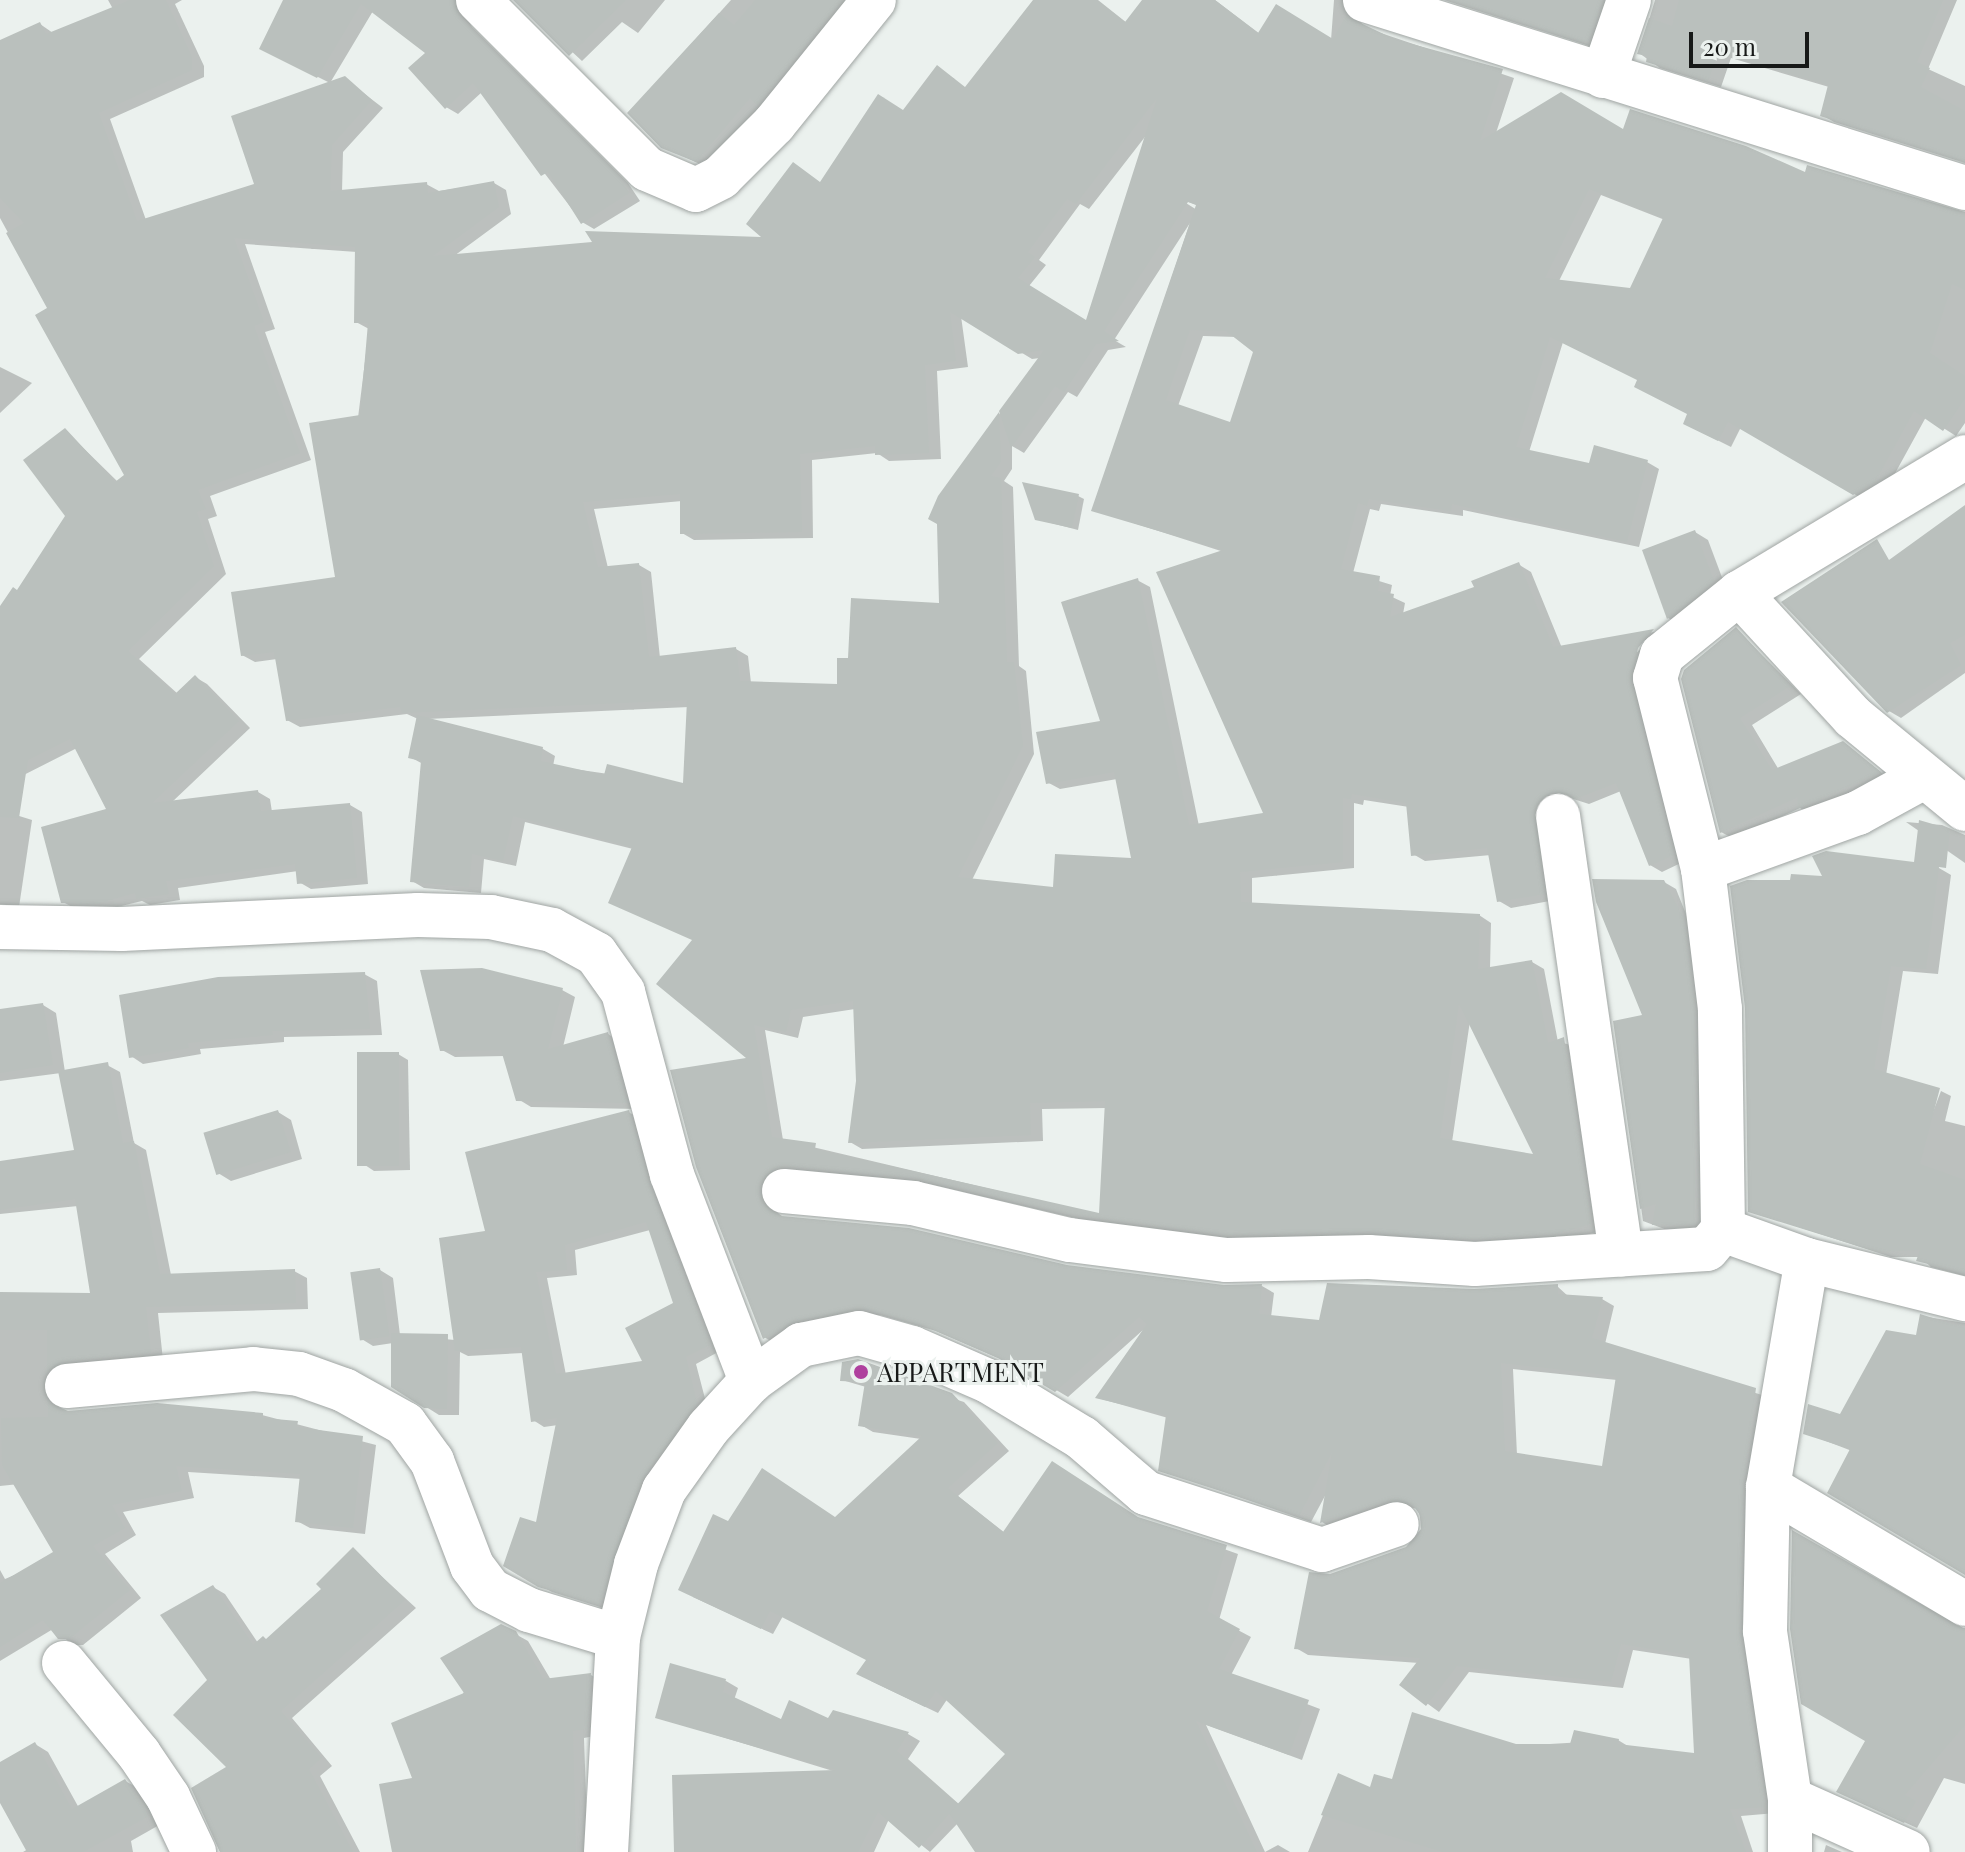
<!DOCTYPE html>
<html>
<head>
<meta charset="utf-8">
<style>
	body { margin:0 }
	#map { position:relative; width:1965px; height:1852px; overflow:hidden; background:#ebf1ee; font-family:"Playfair Display",serif }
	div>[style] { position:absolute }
	.shadow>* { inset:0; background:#0003 }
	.building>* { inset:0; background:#bac0bd; transform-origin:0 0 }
	.roads { filter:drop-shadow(0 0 2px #a0a5a3) drop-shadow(0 0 2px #a0a5a3) }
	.street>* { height:44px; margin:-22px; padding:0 22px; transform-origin:22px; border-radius:22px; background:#fff }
	.dots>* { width:22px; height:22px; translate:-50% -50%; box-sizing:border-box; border:4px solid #ebf1ee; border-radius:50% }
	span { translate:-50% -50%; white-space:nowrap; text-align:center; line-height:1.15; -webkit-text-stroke:6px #ebf1ee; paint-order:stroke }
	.poi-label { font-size:26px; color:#171918 }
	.left { translate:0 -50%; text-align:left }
	.scale { position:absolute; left:1689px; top:32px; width:120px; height:36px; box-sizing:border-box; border:4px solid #171918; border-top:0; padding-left:10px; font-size:24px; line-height:28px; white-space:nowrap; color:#171918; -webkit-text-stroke:6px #ebf1ee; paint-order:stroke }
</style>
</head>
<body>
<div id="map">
	<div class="shadow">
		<div style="clip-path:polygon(evenodd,108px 0,182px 0,175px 4px,204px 66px,204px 77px,110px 119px,146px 220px,257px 185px,344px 78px,383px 108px,343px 152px,342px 192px,426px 184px,439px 191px,494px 183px,506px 190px,511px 214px,454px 256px,766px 239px,904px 112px,972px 95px,1035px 0,1098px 0,1127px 23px,1144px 0,1215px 0,1260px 34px,1331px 40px,1334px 0,1356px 0,1352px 13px,1366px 28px,1514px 78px,1496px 133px,1624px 131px,1965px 215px,1965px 423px,1956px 436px,1926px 417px,1887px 488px,1866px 501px,1741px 427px,1731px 447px,1697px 430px,1690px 414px,1640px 380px,1563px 342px,1529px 452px,1590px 466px,1647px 462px,1659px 469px,1639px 547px,1463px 510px,1463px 516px,1381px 504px,1379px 511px,1370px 509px,1353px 573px,1392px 585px,1390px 596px,1405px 603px,1403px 614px,1476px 589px,1518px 564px,1531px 572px,1562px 648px,1654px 632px,1664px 638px,1685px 861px,1662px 872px,1650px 865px,1621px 791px,1589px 804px,1567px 797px,1555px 900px,1511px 908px,1499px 901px,1491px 855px,1425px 861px,1413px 854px,1409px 807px,1364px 800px,1363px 805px,1354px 803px,1354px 868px,1252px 878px,1252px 904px,1479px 915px,1491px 923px,1490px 969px,1532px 962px,1544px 969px,1558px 1042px,1576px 1046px,1603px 1230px,1573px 1239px,1489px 1245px,1242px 1241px,1088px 1221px,929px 1184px,799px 1172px,771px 1197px,780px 1217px,1066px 1267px,1224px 1287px,1262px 1286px,1274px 1293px,1271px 1317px,1321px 1322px,1474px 1291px,1557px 1286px,1569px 1297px,1602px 1299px,1614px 1306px,1605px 1344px,1768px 1397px,1776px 1813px,1741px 1816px,1753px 1852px,1308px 1852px,1339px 1776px,1371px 1789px,1515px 1746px,1618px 1740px,1631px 1748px,1696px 1755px,1692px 1659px,1633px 1650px,1623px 1688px,1469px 1672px,1439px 1712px,1402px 1685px,1419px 1663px,1308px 1655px,1296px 1648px,1330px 1576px,1407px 1549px,1423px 1530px,1418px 1509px,1403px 1506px,1333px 1529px,1322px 1522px,1326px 1494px,1311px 1522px,1161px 1470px,1168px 1418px,1098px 1398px,1143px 1330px,1068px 1397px,1012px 1364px,936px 1331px,880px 1315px,809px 1326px,776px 1344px,764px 1337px,751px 1059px,694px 941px,633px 849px,525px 822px,516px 866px,484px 859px,481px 893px,424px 888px,412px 881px,423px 764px,410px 757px,418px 719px,407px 714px,300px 727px,287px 720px,277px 659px,255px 662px,242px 655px,338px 579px,369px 329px,356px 322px,357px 252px,245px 244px,275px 329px,265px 332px,311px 460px,210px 496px,217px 516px,208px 519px,226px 574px,139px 659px,178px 694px,195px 677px,207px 684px,250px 728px,171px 803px,258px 792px,270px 799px,272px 812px,350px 805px,362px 812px,368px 884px,311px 889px,299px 882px,298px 871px,178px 888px,180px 900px,150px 905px,142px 901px,109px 909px,76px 909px,63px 902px,109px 811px,77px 748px,0 787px,0 620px,67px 516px,65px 430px,118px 482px,127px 476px,50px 309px,0 218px,0 42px,40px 24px,53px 33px,113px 9px,108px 0,1148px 133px,1087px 323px,1029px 286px,1046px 265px,1039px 260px,1080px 204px,1089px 209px,1148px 133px,108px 0,1601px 195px,1665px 220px,1631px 290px,1559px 281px,1601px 195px,108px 0,1178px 198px,1197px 205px,1197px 210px,1178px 198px,108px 0,1190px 223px,1093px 510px,1224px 552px,1266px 815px,1199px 826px,1150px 587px,1137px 580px,1102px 722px,1047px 782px,1060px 789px,1117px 779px,1133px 860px,1055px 889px,972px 880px,1034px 754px,1026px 671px,1019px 666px,1013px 487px,1004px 481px,1012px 469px,1012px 446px,1024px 453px,1068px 392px,1077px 397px,1108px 350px,1126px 347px,1114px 340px,1190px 223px,108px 0,961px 316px,1032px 359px,1040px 358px,939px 497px,941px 605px,849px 660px,839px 686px,751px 683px,748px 656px,736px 649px,660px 658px,651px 572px,639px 565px,608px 568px,594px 509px,682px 501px,682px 533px,694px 540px,813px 538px,812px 460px,877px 453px,889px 461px,941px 459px,937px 371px,968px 367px,961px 316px,108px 0,1203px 336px,1237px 337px,1255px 352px,1231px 425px,1178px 406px,1203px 336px,108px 0,1642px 640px,1648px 640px,1633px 657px,1642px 640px,108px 0,689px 707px,685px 785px,553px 766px,555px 756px,543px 749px,427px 719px,689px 707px,108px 0,855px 1009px,858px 1081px,850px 1142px,862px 1149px,1043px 1141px,1042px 1109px,1107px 1108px,1100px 1215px,783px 1140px,765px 1030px,798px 1038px,803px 1017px,855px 1009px,108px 0,1470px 1021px,1536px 1157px,1452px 1142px,1470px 1021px,108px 0,1513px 1369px,1617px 1380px,1604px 1468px,1517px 1455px,1513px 1369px)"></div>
		<div style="clip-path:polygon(286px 0,469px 0,465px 14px,472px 27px,628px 183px,640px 201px,594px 229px,582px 222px,482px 92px,458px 114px,446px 107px,428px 53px,373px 11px,330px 83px,274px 55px)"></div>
		<div style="clip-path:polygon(516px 0,665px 0,638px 33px,622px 22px,582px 61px)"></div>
		<div style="clip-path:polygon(731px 0,859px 0,708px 168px,662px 146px,629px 113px)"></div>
		<div style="clip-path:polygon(1444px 0,1619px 0,1596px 48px)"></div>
		<div style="clip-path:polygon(1655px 0,1957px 0,1928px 69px,1965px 86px,1965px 163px,1834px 122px,1822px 115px,1829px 87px,1731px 58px,1721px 87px,1660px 68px,1639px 53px)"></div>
		<div style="clip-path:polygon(0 367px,32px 383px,0 413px)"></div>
		<div style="clip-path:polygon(1078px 496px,1084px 499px,1078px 530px,1036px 519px)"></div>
		<div style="clip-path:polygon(1965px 508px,1965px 673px,1901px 718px,1889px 711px,1830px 628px)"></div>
		<div style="clip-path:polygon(1695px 532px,1708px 540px,1726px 588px,1681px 625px,1668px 618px)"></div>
		<div style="clip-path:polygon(1737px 630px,1801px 694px,1752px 725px,1779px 770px,1843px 743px,1891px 780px,1811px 814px,1800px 808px,1734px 839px,1721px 832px)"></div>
		<div style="clip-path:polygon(0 810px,32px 820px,19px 907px,0 904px)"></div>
		<div style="clip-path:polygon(1906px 822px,1942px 825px,1965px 835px,1965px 863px)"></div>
		<div style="clip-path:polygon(1826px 853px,1939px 868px,1951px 875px,1938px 974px,1903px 971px,1886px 1075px,1928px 1125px,1941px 1091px,1951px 1096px,1945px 1121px,1965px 1126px,1965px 1276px,1931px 1267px,1920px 1257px,1891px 1257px,1750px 1211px,1792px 882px,1825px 879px)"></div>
		<div style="clip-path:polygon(1664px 882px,1676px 889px,1692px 929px,1707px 1019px,1709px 1227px,1675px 1233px,1643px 1221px,1615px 1023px,1645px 1016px)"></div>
		<div style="clip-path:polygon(364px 974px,377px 981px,382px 1035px,284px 1037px,284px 1042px,200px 1049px,201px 1054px,143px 1064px,131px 1056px)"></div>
		<div style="clip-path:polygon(562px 990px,575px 997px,563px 1047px,608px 1034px,620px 1042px,638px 1109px,531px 1107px,518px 1099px,505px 1056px,455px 1057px,442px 1050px)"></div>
		<div style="clip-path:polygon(43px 1005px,56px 1013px,65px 1072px,107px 1065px,120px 1072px,134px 1143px,146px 1150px,171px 1275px,294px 1271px,307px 1278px,308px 1309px,158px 1313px,163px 1360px,56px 1384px,59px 1408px,68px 1413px,262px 1415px,376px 1445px,365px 1534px,310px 1528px,297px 1521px,302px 1479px,188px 1472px,194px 1498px,123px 1512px,136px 1535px,105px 1554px,141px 1598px,83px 1645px,73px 1645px,53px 1629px,0 1661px,0 1570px,5px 1579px,58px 1557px,58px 1480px,0 1486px,0 1294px,92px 1295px,78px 1206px,0 1214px,0 1163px,76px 1151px,61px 1073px,0 1081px,0 1011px)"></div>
		<div style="clip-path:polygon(398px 1054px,408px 1060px,410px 1170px,374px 1171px,365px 1165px)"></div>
		<div style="clip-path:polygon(278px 1112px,291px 1120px,302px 1159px,231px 1181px,218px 1173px)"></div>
		<div style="clip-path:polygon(evenodd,628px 1112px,640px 1118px,720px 1351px,696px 1364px,708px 1410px,610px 1610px,552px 1592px,505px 1565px,538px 1525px,558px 1425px,544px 1427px,533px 1420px,523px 1353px,468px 1356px,460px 1352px,459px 1415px,439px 1415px,393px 1386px,393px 1343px,373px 1346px,360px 1338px,380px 1270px,393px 1278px,400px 1335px,455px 1340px,487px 1233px,628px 1112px,650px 1230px,676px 1304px,645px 1362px,566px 1375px,547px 1278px,577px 1275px,575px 1250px,650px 1230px)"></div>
		<div style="clip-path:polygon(1921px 1316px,1965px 1323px,1965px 1573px,1852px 1451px,1805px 1433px,1841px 1416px,1917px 1338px)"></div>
		<div style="clip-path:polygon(843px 1364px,964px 1402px,1009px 1451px,958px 1496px,1005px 1533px,1140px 1519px,1238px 1554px,1219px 1620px,1251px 1637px,1231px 1675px,1320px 1709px,1302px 1760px,1206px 1725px,1265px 1852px,1278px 1845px,1290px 1852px,978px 1852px,958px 1823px,930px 1852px,889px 1819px,874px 1852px,675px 1852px,833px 1771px,657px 1717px,672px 1665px,726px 1681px,738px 1688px,734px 1700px,782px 1721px,829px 1721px,834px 1713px,908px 1734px,920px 1741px,908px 1759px,960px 1805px,1007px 1754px,948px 1698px,938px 1713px,871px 1681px,868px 1660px,783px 1616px,773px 1634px,693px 1597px,728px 1523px,836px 1518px,921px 1439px,873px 1432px,861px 1425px,866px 1387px,842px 1380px)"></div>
		<div style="clip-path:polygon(353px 1550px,416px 1608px,292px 1718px,332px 1766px,320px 1776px,360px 1852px,220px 1852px,194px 1789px,229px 1767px,210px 1680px,213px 1587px,225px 1594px,258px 1643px,268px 1641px,324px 1589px)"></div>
		<div style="clip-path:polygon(501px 1626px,528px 1641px,551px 1680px,591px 1675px,603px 1682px,600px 1735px,584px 1738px,588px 1852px,394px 1852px,415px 1779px)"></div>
		<div style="clip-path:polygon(1953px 1628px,1965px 1628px,1965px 1784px,1944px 1778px,1917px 1828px,1851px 1798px)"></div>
		<div style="clip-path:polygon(35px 1744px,48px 1752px,79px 1808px,125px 1781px,138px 1788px,161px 1824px,131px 1841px,133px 1852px,23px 1852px,28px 1849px,0 1799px,0 1764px)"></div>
		<div style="clip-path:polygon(1826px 1845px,1842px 1852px,1824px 1852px)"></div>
	</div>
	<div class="building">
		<div style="clip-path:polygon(evenodd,130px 0,166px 0,192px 57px,192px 70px,99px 113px,137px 221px,254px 184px,231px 116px,345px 76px,372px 100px,332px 145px,330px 191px,427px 182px,428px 193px,494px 181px,499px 207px,433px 256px,592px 242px,585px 231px,761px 237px,746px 224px,793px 162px,820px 182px,878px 94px,903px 110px,937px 65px,965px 87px,1033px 0,1097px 0,1125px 22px,1142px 0,1215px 0,1258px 33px,1276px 4px,1333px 39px,1346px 16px,1394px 39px,1503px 69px,1480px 141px,1561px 92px,1623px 129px,1630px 109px,1746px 146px,1805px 172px,1807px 165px,1965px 212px,1965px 290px,1952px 284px,1930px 353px,1965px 376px,1965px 398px,1943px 431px,1914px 411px,1875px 482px,1853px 495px,1728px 422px,1718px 441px,1683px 424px,1687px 414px,1634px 387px,1637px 380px,1550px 337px,1516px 447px,1589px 463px,1594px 445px,1648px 460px,1627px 542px,1452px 504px,1451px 511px,1369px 499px,1367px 506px,1358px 503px,1341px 569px,1380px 576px,1378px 591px,1394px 594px,1390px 617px,1474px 587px,1471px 581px,1519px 562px,1553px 647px,1654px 629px,1638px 648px,1631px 683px,1674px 855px,1649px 866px,1616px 783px,1575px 799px,1554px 791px,1535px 806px,1544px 894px,1497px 902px,1487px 848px,1411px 856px,1406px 803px,1352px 794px,1351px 799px,1343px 798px,1343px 862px,1240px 872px,1241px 902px,1480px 914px,1478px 969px,1532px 960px,1548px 1043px,1564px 1037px,1591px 1224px,1560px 1233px,1475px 1239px,1369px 1232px,1228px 1235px,1074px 1215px,915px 1178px,786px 1166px,773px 1169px,759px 1188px,762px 1202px,782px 1216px,909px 1228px,1067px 1265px,1224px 1285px,1262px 1284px,1259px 1314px,1319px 1320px,1327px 1283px,1474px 1289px,1558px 1284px,1558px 1294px,1603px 1297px,1592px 1338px,1756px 1388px,1743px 1486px,1740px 1630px,1765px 1807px,1730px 1809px,1746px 1852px,1443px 1852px,1321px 1815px,1338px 1773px,1370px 1787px,1374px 1774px,1392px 1779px,1412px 1712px,1516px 1744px,1570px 1744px,1574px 1730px,1619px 1739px,1618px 1744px,1694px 1753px,1689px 1655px,1621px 1644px,1611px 1682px,1457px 1666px,1426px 1706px,1399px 1685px,1420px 1658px,1294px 1649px,1309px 1572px,1330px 1574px,1406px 1547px,1421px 1529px,1420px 1515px,1413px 1505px,1390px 1500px,1320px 1523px,1332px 1452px,1299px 1516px,1158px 1471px,1166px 1415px,1095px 1398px,1147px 1324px,1139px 1317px,1055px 1392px,998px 1358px,922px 1325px,866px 1309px,796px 1321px,763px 1339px,696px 1167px,670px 1070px,746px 1058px,656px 984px,692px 940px,608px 903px,632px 847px,513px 816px,503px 861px,472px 854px,469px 887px,410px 882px,421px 761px,408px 758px,417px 715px,543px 747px,541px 761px,604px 775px,607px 764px,683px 783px,687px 700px,402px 713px,400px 707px,286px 721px,274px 652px,241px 656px,231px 592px,335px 577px,309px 423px,360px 415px,368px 323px,354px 323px,355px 247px,234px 238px,264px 322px,254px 326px,300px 453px,198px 490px,206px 509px,197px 512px,214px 566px,128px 651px,175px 694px,195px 675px,239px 721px,152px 803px,258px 790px,261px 811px,350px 803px,357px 878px,297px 884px,295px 864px,166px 881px,169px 894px,136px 899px,135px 893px,96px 904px,61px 903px,41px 827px,106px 809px,70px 739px,28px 760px,19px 818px,0 817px,0 606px,13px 587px,17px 590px,65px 516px,23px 460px,65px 428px,115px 482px,124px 475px,35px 315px,47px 308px,6px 233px,24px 223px,0 198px,0 40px,40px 22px,46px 34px,130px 0,1157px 98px,1114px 232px,1086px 320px,1018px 278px,1035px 257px,1028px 252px,1067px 199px,1076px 204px,1157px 98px,130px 0,1589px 189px,1663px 218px,1630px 288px,1545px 278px,1589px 189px,130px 0,1188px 202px,1196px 205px,1091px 511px,1223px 550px,1156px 572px,1263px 813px,1189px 825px,1138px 578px,1061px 602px,1100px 721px,1036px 732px,1046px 784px,1114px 772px,1131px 858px,1055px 854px,1053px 887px,958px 877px,1023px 746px,1014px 662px,1007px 662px,1001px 478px,991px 476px,1001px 462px,999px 412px,938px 496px,928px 519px,937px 524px,939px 603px,851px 598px,848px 658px,837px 658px,837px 684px,740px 681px,736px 647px,649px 657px,639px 563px,598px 567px,583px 502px,680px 494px,680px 534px,802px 532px,800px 454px,875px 446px,875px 455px,929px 453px,925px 365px,956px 361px,950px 312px,1018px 354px,1044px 350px,999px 411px,1011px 448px,1055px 386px,1064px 392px,1096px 344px,1119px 341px,1104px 331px,1188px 202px,130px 0,1190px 330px,1226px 331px,1253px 352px,1230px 422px,1166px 400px,1190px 330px,130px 0,853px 1001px,856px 1081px,848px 1143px,1031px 1135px,1030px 1103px,1105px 1101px,1099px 1213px,815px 1149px,816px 1143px,772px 1137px,754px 1025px,786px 1032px,791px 1010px,853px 1001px,130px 0,1459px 1004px,1533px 1154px,1440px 1138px,1459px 1004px,130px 0,1501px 1363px,1616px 1376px,1602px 1466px,1505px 1451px,1501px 1363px)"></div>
		<div style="clip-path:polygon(283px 0,454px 0,460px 18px,616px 173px,629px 193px,581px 224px,548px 172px,541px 176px,473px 83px,445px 109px,408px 68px,425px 53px,361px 4px,317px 78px,259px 49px)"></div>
		<div style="clip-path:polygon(513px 0,626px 0,569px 56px)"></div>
		<div style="clip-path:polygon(755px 0,842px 0,757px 105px,750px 98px,696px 162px,661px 148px,627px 113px,719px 13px,734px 25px)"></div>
		<div style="clip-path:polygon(1449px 0,1598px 0,1602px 1px,1589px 40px,1582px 42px)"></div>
		<div style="clip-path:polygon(1679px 0,1943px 0,1917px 62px,1930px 68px,1921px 87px,1965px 111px,1965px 162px,1820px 116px,1828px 85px,1718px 53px,1708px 81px,1646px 62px,1647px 56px,1637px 54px,1649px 18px,1672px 26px)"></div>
		<div style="clip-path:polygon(1022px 482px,1079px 494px,1072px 528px,1035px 520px)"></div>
		<div style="clip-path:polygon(1965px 505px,1965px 635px,1950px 643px,1961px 665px,1887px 713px,1781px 602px,1877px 539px,1889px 560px)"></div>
		<div style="clip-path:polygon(1695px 530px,1714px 581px,1667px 619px,1642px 550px)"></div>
		<div style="clip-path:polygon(1736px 627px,1790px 686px,1740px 718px,1772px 770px,1843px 741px,1881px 772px,1797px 809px,1798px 797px,1720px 833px,1681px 679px,1684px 670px)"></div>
		<div style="clip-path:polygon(1919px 820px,1950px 829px,1946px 868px,1939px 867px,1926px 969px,1891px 966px,1874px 1069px,1940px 1088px,1920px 1164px,1965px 1180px,1965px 1273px,1916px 1261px,1920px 1250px,1877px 1252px,1748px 1212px,1745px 1008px,1730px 886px,1747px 880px,1790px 880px,1791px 874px,1822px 876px,1812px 856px,1826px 851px,1914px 862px)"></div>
		<div style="clip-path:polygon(1592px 879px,1664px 880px,1684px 919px,1695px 1011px,1695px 1225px,1652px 1225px,1656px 1204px,1640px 1209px,1613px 1021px,1642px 1015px,1596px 902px)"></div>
		<div style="clip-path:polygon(482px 968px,563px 988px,548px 1049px,608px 1032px,627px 1103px,516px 1101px,501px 1050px,440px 1051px,420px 970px)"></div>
		<div style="clip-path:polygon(365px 972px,370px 1029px,272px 1031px,273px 1035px,188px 1043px,189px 1048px,129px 1058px,119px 995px,218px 977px)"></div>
		<div style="clip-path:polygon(43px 1003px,53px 1065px,0 1073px,0 1009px)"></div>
		<div style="left:357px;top:1052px;width:42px;height:114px"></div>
		<div style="clip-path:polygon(108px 1062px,123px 1143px,134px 1141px,160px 1274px,295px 1269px,296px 1303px,146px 1307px,151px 1353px,65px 1361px,47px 1372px,47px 1330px,0 1330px,0 1292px,90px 1293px,75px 1199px,0 1210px,0 1161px,74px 1150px,58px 1071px)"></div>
		<div style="left:278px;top:1110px;width:44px;height:78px;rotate:73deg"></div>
		<div style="clip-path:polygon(evenodd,629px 1110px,649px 1184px,710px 1345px,686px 1357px,697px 1403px,641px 1481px,599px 1605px,538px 1587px,503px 1566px,520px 1517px,536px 1522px,557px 1418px,531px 1422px,521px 1347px,455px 1351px,439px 1238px,485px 1231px,465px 1152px,629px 1110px,646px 1222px,673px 1303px,625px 1328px,642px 1361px,556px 1374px,536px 1272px,567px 1270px,565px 1245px,646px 1222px)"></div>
		<div style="left:380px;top:1268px;width:69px;height:30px;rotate:82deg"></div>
		<div style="clip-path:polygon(1920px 1314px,1965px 1328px,1965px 1575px,1827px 1493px,1850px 1449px,1803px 1434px,1808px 1404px,1840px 1414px,1886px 1330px,1916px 1335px)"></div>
		<div style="clip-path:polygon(391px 1333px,448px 1334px,447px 1409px,424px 1408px,391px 1387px)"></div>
		<div style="clip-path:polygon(858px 1359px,952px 1393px,998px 1443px,948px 1488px,1003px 1532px,1052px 1461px,1138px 1517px,1227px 1545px,1207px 1611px,1240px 1629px,1219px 1669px,1309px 1700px,1289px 1755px,1196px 1721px,1257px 1852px,975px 1852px,949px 1813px,1005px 1754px,936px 1691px,925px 1707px,856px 1674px,866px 1660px,770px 1611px,761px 1629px,678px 1590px,713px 1514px,728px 1521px,762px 1468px,835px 1517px,922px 1436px,858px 1426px,865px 1382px,840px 1381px,842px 1362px)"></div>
		<div style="clip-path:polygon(48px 1402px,68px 1411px,157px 1403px,263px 1413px,263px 1418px,298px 1421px,297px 1427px,363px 1436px,353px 1528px,295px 1522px,300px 1474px,176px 1466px,182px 1491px,112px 1505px,125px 1528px,93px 1546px,130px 1590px,69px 1639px,58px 1639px,43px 1620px,0 1647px,0 1583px,53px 1552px,2px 1465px,1px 1418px,48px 1417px)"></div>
		<div style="clip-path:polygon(1792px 1530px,1965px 1629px,1965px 1725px,1905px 1795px,1916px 1801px,1904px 1823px,1836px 1792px,1865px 1741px,1801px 1704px,1790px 1629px)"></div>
		<div style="clip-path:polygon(353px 1547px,405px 1600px,281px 1711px,322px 1758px,309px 1769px,353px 1852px,220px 1852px,191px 1788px,226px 1767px,173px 1715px,207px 1680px,160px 1615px,213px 1585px,253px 1645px,263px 1636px,266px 1639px,321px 1589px,316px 1584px)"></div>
		<div style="clip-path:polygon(501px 1624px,516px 1631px,543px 1679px,591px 1673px,588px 1729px,573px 1731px,576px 1852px,392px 1852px,379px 1784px,412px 1778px,391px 1723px,464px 1693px,440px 1658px)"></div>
		<div style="clip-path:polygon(670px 1663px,726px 1679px,723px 1692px,781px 1719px,789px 1700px,828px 1718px,833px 1710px,909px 1732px,897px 1751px,958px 1804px,919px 1848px,878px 1812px,858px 1852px,674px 1852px,672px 1775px,836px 1770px,655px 1718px)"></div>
		<div style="clip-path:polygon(35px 1742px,72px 1809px,125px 1779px,149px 1816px,83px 1852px,27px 1852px,0 1803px,0 1762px)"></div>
	</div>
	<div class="roads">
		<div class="street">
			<div style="left:478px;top:0;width:239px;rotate:45deg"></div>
			<div style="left:647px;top:169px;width:53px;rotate:23.2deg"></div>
			<div style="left:696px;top:190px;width:28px;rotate:-27deg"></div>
			<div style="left:721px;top:177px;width:75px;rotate:-45deg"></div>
			<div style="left:774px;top:124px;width:159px;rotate:-51.1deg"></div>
			<div style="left:1365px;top:0;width:629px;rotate:17.4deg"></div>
			<div style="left:1603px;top:76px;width:80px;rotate:-71.1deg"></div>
			<div style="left:1739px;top:593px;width:168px;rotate:47.4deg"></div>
			<div style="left:1853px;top:717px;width:145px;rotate:39.4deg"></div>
			<div style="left:1558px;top:816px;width:443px;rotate:81.8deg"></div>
			<div style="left:1703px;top:869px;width:165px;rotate:-19.9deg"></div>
			<div style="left:1858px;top:813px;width:73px;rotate:-28.7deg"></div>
			<div style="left:0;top:927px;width:122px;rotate:0.9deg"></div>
			<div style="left:122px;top:929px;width:296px;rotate:-2.7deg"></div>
			<div style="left:418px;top:915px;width:73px;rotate:1.6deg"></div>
			<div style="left:491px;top:917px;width:62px;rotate:12deg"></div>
			<div style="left:552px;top:930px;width:50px;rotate:28.6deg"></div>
			<div style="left:596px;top:954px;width:47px;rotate:54.6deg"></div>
			<div style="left:623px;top:992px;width:189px;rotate:75deg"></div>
			<div style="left:672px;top:1175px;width:221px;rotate:69deg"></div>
			<div style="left:784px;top:1191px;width:130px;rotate:5.3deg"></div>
			<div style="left:913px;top:1203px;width:161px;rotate:13.3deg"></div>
			<div style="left:1070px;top:1240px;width:158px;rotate:7.3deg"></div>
			<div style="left:1227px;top:1260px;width:142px;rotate:-1.2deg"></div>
			<div style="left:1369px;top:1257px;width:106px;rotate:3.8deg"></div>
			<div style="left:1475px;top:1264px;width:232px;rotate:-3.7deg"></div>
			<div style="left:1707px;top:1249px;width:25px;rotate:-50deg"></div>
			<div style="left:1723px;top:1230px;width:221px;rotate:-90.8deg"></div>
			<div style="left:1720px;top:1009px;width:141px;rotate:-96.9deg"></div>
			<div style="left:1703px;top:869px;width:197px;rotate:-104.1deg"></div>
			<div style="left:1655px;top:678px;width:24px;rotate:-73deg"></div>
			<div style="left:1662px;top:655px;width:99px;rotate:-38.8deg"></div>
			<div style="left:1739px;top:593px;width:264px;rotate:-31deg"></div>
			<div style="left:1723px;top:1230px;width:89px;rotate:19.7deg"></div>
			<div style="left:1807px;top:1260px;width:163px;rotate:13.9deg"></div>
			<div style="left:67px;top:1386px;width:187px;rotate:-5.2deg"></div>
			<div style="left:253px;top:1369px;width:46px;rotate:6.2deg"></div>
			<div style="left:299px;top:1374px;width:48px;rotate:19.6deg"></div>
			<div style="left:344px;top:1390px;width:70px;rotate:29.1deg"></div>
			<div style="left:405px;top:1424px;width:46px;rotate:53.9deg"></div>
			<div style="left:432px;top:1461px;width:112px;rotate:69.1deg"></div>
			<div style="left:472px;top:1566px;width:30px;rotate:53deg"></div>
			<div style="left:490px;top:1590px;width:44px;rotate:27.1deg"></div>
			<div style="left:529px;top:1610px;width:93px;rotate:16.9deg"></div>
			<div style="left:1768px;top:1487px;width:229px;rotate:30.7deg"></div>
			<div style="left:64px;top:1663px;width:118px;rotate:50.5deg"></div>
			<div style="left:139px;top:1754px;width:52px;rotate:56deg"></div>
			<div style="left:168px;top:1797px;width:61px;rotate:64.7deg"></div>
			<div style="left:1790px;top:1799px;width:129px;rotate:24.2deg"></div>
			<div style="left:606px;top:1852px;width:215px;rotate:-86.8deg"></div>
			<div style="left:618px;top:1637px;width:75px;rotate:-76.1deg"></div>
			<div style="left:636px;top:1564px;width:79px;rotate:-69.3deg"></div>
			<div style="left:664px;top:1490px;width:77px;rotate:-54.5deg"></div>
			<div style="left:709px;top:1427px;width:62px;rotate:-47.6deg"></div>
			<div style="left:751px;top:1381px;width:62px;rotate:-35.8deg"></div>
			<div style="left:801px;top:1345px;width:59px;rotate:-11.7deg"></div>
			<div style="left:859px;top:1333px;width:55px;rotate:15.8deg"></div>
			<div style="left:912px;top:1348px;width:83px;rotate:23.5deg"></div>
			<div style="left:988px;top:1381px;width:110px;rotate:31.2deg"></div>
			<div style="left:1082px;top:1438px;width:84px;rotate:40.7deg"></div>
			<div style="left:1146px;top:1493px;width:185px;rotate:17.9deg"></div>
			<div style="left:1322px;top:1550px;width:79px;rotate:-19.1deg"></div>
			<div style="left:1790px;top:1852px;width:53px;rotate:-90deg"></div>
			<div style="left:1790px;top:1799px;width:170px;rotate:-98.5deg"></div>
			<div style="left:1765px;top:1631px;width:144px;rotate:-88.8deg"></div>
			<div style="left:1768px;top:1487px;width:230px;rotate:-80.3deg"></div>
		</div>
	</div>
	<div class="dots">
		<div style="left:861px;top:1372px;background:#af409e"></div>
	</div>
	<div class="poi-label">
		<span class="left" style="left:877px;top:1372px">APPARTMENT</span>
	</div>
	<div class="scale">20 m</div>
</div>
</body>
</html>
